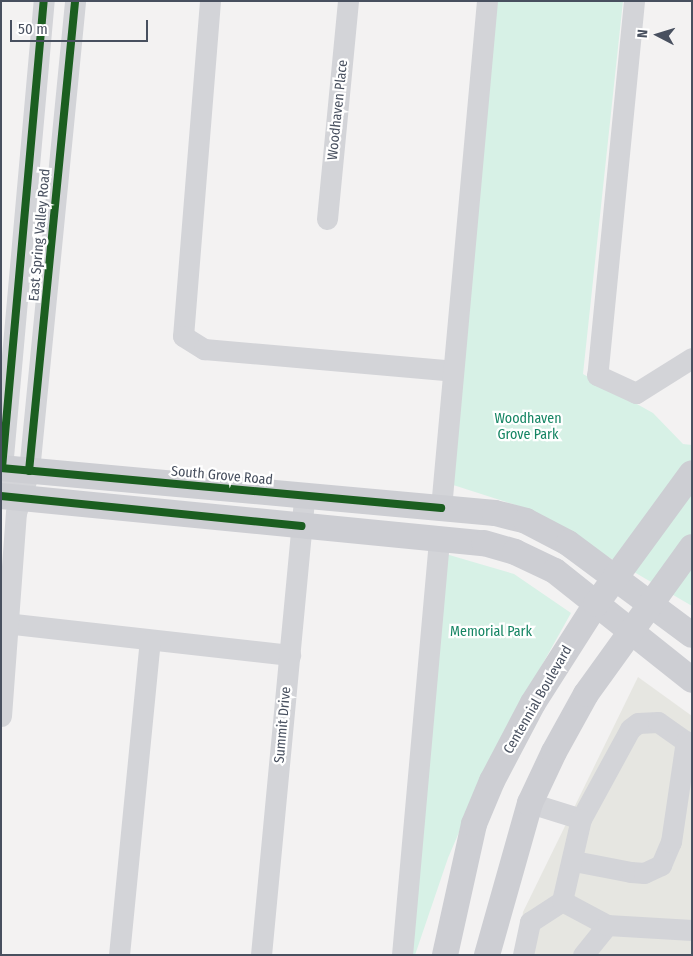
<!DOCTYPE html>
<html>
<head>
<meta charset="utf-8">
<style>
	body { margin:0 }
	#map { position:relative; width:693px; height:956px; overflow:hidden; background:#f3f2f2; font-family:"Fira Sans Condensed",sans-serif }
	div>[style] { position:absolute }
	.commercial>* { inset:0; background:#e6e6e1 }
	.green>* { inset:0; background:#d7f1e6 }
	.minor>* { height:21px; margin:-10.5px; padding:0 10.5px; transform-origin:10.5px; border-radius:10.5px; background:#d3d4d8 }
	.major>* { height:26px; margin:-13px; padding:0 13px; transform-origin:13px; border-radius:13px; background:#cdced3 }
	.cycleway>* { height:8px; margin:-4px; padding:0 4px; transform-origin:4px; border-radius:4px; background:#1b5e20 }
	span { translate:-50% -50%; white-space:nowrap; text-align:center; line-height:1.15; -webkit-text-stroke:4.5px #fff; paint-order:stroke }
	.street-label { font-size:14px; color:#48505f }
	.park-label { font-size:14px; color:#158563 }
	.frame { position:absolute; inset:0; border:2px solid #48505f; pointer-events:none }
	.north { position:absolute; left:633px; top:10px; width:50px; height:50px; -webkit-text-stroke:4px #fff; paint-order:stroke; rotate:275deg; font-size:14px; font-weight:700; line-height:20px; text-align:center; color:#48505f }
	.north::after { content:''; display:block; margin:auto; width:18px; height:22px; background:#48505f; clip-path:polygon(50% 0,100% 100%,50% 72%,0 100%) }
	.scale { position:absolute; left:10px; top:20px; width:138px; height:22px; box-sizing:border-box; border:2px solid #48505f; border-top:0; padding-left:6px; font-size:15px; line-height:18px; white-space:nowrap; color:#48505f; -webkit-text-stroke:4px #fff; paint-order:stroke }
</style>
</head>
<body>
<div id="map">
	<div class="commercial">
		<div style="clip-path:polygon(638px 677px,692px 716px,692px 955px,518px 955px,523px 912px)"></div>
	</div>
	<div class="green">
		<div style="clip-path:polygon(490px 1px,623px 1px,583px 374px,653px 413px,683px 444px,692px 445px,692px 606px,525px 508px,447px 483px)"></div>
		<div style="clip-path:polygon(439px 552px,514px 574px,571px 613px,494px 751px,448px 858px,415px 955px,402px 955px)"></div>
	</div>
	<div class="minor">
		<div style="left:210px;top:1px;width:336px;rotate:94.6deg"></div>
		<div style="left:183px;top:336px;width:25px;rotate:32deg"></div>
		<div style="left:204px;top:349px;width:250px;rotate:5deg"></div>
		<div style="left:634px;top:1px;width:376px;rotate:95.6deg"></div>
		<div style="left:597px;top:375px;width:43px;rotate:24.8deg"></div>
		<div style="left:636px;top:393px;width:66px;rotate:-32deg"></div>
		<div style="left:327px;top:219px;width:219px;rotate:-84.5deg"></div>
		<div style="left:9px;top:482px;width:16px;rotate:-117deg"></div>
		<div style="left:2px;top:468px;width:469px;rotate:-84.9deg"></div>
		<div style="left:441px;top:508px;width:509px;rotate:-84.82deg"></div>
		<div style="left:5px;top:623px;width:287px;rotate:6.4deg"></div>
		<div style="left:1px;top:716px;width:204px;rotate:-85.8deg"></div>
		<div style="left:16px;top:513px;width:44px;rotate:-72.8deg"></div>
		<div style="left:29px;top:471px;width:472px;rotate:-84.4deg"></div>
		<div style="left:530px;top:803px;width:53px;rotate:17.4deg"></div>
		<div style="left:581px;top:819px;width:102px;rotate:-61.4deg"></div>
		<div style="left:630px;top:729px;width:10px;rotate:-37deg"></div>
		<div style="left:638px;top:723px;width:20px;rotate:-3deg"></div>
		<div style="left:658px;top:722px;width:42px;rotate:35.2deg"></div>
		<div style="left:574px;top:861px;width:58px;rotate:10.9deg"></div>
		<div style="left:631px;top:872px;width:13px;rotate:4deg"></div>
		<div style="left:644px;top:873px;width:19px;rotate:-25deg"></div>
		<div style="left:661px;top:865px;width:25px;rotate:-67deg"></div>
		<div style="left:671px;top:842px;width:102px;rotate:-81.6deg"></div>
		<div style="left:562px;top:901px;width:51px;rotate:28.1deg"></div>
		<div style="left:119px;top:955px;width:316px;rotate:-84.4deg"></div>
		<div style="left:261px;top:955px;width:461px;rotate:-84.6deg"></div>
		<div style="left:402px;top:955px;width:417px;rotate:-84.9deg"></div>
		<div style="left:523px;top:955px;width:34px;rotate:-78deg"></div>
		<div style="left:530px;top:922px;width:38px;rotate:-33deg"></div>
		<div style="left:562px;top:901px;width:84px;rotate:-77deg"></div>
		<div style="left:583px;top:955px;width:38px;rotate:-51deg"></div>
		<div style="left:607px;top:925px;width:85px;rotate:3.4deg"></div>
	</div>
	<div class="major">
		<div style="left:1px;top:468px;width:496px;rotate:5.2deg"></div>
		<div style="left:495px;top:513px;width:32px;rotate:14deg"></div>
		<div style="left:526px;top:521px;width:47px;rotate:27.6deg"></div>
		<div style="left:568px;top:543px;width:154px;rotate:36.6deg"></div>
		<div style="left:1px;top:496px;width:485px;rotate:5.6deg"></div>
		<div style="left:484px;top:543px;width:32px;rotate:16deg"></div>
		<div style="left:515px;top:552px;width:44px;rotate:25.4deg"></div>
		<div style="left:555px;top:571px;width:175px;rotate:38.5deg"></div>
		<div style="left:445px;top:955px;width:134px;rotate:-77.5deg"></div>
		<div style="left:474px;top:824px;width:47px;rotate:-67.3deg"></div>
		<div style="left:492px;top:781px;width:88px;rotate:-62.3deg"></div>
		<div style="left:533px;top:703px;width:117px;rotate:-57.5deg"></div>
		<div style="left:596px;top:604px;width:162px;rotate:-53.8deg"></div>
		<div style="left:487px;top:955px;width:158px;rotate:-74.2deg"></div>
		<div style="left:530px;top:803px;width:56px;rotate:-64.8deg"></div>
		<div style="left:554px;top:752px;width:66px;rotate:-61.1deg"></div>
		<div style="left:586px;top:694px;width:181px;rotate:-54.2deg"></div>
	</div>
	<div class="cycleway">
		<div style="left:1px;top:468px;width:442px;rotate:5.2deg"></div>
		<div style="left:2px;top:468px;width:469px;rotate:-84.9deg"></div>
		<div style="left:29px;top:471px;width:472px;rotate:-84.4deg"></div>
		<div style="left:1px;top:496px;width:302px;rotate:5.7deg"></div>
	</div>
	<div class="street-label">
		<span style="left:338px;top:110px;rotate:-84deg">Woodhaven Place</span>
		<span style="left:40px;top:235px;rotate:-85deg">East Spring Valley Road</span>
		<span style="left:222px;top:476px;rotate:5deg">South Grove Road</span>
		<span style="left:538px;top:700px;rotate:-60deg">Centennial Boulevard</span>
		<span style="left:283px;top:725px;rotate:-85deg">Summit Drive</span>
	</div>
	<div class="park-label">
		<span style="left:528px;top:427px">Woodhaven<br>Grove Park</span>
		<span style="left:491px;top:632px">Memorial Park</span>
	</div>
	<div class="frame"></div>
	<div class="north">N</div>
	<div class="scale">50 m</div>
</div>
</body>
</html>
